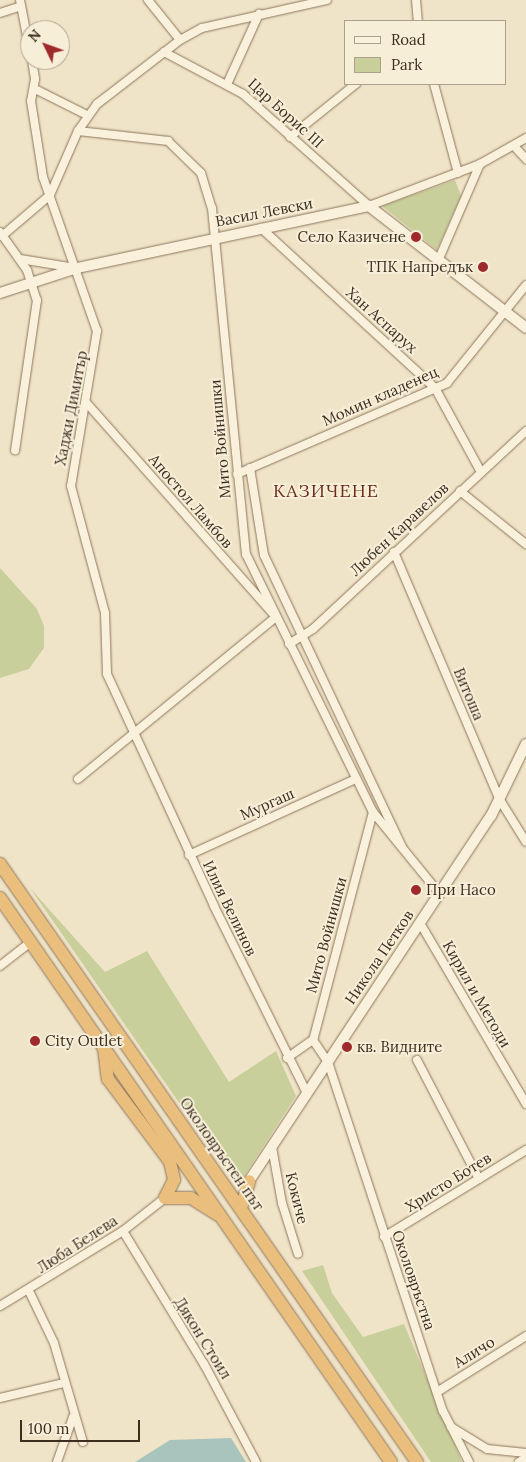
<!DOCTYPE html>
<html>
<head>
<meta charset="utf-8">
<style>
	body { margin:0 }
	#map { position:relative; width:526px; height:1462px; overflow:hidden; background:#f0e4c8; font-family:Lora,serif }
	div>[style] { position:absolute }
	.green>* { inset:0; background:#c9cf9b }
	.water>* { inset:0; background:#a9c4bc }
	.roads { filter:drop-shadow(0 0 1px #8d765c) drop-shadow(0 0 1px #8d765c) }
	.minor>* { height:8px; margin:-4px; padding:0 4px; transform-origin:4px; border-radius:4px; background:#faf1dc }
	.tertiary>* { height:10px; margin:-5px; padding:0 5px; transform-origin:5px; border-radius:5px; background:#faf1dc }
	.trunk>* { height:12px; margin:-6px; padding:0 6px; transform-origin:6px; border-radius:6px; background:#eabe7c }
	.dots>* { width:14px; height:14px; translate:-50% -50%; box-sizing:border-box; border:2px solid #f7eed8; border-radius:50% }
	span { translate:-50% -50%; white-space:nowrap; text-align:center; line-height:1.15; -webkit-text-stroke:4px #f7eed8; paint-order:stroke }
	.street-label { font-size:15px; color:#3d2e20 }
	.poi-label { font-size:15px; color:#3d2e20 }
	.right { translate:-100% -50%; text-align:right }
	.left { translate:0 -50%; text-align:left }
	.quarter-label { font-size:18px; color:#6b2e1e; letter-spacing:1px }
	.legend { position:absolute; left:344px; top:20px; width:162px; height:65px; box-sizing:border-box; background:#f7eed8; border:1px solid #ada18e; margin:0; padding:6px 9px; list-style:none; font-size:15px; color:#3d2e20 }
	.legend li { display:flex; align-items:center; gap:10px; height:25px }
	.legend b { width:25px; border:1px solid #ada18e }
	.north { position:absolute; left:20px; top:20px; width:50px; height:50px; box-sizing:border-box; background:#f7eed8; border:1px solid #ada18e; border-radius:50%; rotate:312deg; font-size:14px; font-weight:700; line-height:20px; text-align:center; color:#3d2e20 }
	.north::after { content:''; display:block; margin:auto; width:18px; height:22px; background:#9e2a2b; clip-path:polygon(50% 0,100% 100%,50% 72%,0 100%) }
	.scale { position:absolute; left:20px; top:1420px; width:120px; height:22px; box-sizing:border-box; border:2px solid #3d2e20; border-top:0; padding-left:6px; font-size:15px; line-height:18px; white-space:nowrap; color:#3d2e20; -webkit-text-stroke:4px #f7eed8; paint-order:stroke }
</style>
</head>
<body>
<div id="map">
	<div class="green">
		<div style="clip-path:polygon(455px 180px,461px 196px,437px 250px,382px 206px)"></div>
		<div style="clip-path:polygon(0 568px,37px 609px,44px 626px,44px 648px,29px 669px,0 678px)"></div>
		<div style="clip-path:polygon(30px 888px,105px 972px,147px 951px,229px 1082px,276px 1051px,296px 1096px,244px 1176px,236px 1179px,223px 1166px)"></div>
		<div style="clip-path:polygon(323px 1265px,332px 1293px,363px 1337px,404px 1324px,462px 1462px,431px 1462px,302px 1271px)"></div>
	</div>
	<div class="water">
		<div style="clip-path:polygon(231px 1438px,246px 1462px,135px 1462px,170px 1440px)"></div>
	</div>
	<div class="roads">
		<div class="minor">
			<div style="left:20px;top:0;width:53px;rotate:79.1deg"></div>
			<div style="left:148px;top:0;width:51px;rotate:51.3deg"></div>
			<div style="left:416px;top:0;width:21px;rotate:85deg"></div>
			<div style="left:0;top:13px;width:22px;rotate:-18deg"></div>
			<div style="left:164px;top:52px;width:89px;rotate:28deg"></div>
			<div style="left:243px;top:94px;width:169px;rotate:41.6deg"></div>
			<div style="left:369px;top:206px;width:119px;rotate:-20.7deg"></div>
			<div style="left:480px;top:164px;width:53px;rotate:-29.5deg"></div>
			<div style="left:32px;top:60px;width:19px;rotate:81deg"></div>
			<div style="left:35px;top:79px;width:22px;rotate:100deg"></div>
			<div style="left:31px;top:101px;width:77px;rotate:81deg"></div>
			<div style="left:43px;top:177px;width:163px;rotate:70.7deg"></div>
			<div style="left:97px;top:331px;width:157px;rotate:99.5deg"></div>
			<div style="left:71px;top:486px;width:131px;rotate:75deg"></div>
			<div style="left:105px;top:613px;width:61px;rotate:88.1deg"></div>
			<div style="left:107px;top:674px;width:255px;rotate:65.2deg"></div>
			<div style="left:214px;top:906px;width:209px;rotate:63.6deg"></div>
			<div style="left:228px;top:82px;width:75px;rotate:-65.5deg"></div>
			<div style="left:434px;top:84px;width:92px;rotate:74.9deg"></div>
			<div style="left:35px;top:89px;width:58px;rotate:26.6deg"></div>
			<div style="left:78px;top:131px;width:91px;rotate:6.3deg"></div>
			<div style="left:168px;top:141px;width:46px;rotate:44.1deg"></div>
			<div style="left:201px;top:173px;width:37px;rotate:73deg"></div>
			<div style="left:212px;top:208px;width:348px;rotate:84.4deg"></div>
			<div style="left:246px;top:554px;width:288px;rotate:63.8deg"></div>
			<div style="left:373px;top:812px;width:104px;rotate:50.8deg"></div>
			<div style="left:290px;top:137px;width:85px;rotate:-38.8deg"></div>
			<div style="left:514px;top:146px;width:18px;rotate:47deg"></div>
			<div style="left:261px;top:228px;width:236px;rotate:42.6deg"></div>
			<div style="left:435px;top:388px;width:96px;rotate:61.3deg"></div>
			<div style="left:0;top:232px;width:47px;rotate:54.6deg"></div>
			<div style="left:27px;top:270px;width:32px;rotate:72deg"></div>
			<div style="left:37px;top:300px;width:152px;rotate:98.3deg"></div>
			<div style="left:2px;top:236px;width:63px;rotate:-40.5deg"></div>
			<div style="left:50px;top:195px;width:70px;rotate:-66.4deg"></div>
			<div style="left:78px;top:131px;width:33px;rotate:-55deg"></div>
			<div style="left:97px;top:104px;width:105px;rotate:-37.6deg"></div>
			<div style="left:180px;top:40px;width:25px;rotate:-29deg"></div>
			<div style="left:202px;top:28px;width:128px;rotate:-12.6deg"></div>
			<div style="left:20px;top:259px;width:56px;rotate:9.3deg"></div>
			<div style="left:438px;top:261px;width:106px;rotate:-66.6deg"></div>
			<div style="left:250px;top:468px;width:88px;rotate:80.9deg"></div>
			<div style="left:264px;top:555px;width:323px;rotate:64.7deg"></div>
			<div style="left:237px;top:474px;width:229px;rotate:-23.4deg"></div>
			<div style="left:447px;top:383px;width:126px;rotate:-51.1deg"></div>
			<div style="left:460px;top:491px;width:85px;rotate:38.8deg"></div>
			<div style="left:394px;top:552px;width:270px;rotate:66.9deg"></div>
			<div style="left:500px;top:800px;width:49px;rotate:58.2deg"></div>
			<div style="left:289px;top:644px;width:28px;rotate:-32deg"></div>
			<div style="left:313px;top:629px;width:291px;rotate:-42.9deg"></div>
			<div style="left:78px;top:779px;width:256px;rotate:-39.3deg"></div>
			<div style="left:276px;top:617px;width:287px;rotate:-131.5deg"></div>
			<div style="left:373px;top:812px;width:236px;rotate:104.7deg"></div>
			<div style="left:313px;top:1040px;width:27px;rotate:56deg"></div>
			<div style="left:328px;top:1062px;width:367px;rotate:71.8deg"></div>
			<div style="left:443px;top:1411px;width:57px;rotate:63deg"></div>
			<div style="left:189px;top:855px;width:183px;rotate:-24.5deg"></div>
			<div style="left:420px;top:923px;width:210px;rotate:59.6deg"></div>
			<div style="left:0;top:966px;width:39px;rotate:-38deg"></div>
			<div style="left:287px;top:1058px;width:32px;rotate:-35deg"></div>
			<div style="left:417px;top:1060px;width:134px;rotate:62.5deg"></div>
			<div style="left:272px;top:1147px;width:57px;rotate:79.9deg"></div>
			<div style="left:282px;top:1203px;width:53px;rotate:72.6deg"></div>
			<div style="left:123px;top:1231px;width:156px;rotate:58.7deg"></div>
			<div style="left:204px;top:1364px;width:111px;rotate:62deg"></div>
			<div style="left:384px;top:1237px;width:167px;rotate:-31.5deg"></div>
			<div style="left:29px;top:1291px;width:58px;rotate:64.3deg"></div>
			<div style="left:54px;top:1343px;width:103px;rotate:73.7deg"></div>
			<div style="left:0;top:1306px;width:144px;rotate:-31.4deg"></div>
			<div style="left:123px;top:1231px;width:53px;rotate:-38.2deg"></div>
			<div style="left:437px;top:1392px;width:105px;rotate:-32.2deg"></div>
			<div style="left:0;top:1398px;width:66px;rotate:-13.2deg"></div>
			<div style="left:451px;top:1427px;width:42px;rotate:31.4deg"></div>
			<div style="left:487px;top:1449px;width:39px;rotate:6deg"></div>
			<div style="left:57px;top:1462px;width:48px;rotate:-70.4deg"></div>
			<div style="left:519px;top:1462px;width:8px;rotate:-30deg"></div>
		</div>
		<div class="tertiary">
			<div style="left:0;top:293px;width:81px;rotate:-18deg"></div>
			<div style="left:77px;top:268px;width:299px;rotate:-12deg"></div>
			<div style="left:369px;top:206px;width:199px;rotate:37.8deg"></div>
			<div style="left:249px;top:1181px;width:438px;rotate:-56.5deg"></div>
			<div style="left:491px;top:816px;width:80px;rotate:-64.1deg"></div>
		</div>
		<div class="trunk">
			<div style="left:0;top:864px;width:729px;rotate:55.11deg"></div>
			<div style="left:0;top:898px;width:686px;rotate:55.27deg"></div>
			<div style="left:104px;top:1048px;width:31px;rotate:83deg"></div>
			<div style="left:108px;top:1079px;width:104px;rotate:53.2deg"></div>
			<div style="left:170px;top:1162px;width:18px;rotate:77deg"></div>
			<div style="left:174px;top:1180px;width:20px;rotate:117deg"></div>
			<div style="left:165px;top:1198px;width:26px"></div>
			<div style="left:191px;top:1198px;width:31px;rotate:32deg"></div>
			<div style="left:241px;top:1208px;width:28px;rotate:-73deg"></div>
		</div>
	</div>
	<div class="dots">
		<div style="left:416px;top:237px;background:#9e2a2b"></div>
		<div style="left:483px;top:267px;background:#9e2a2b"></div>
		<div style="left:416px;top:890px;background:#9e2a2b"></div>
		<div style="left:35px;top:1041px;background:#9e2a2b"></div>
		<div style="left:347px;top:1047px;background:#9e2a2b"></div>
	</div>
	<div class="street-label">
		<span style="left:286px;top:113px;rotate:42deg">Цар Борис III</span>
		<span style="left:264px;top:212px;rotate:-11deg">Васил Левски</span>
		<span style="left:382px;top:320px;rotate:42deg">Хан Аспарух</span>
		<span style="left:380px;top:396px;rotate:-24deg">Момин кладенец</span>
		<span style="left:71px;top:408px;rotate:-79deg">Хаджи Димитър</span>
		<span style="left:220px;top:439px;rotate:-95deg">Мито Войнишки</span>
		<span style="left:191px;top:501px;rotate:49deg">Апостол Ламбов</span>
		<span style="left:399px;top:529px;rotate:-43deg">Любен Каравелов</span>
		<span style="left:469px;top:694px;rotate:67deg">Витоша</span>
		<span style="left:267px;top:804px;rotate:-24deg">Мургаш</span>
		<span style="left:230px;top:908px;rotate:64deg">Илия Велинов</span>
		<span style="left:326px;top:935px;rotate:-75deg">Мито Войнишки</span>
		<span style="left:379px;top:957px;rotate:-56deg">Никола Петков</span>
		<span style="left:477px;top:994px;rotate:60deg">Кирил и Методи</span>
		<span style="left:222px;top:1154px;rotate:55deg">Околовръстен път</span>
		<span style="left:448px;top:1182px;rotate:-32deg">Христо Ботев</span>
		<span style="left:297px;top:1198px;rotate:76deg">Кокиче</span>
		<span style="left:77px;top:1244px;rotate:-33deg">Люба Белева</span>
		<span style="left:414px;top:1280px;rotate:71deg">Околовръстна</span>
		<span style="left:203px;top:1338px;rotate:58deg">Дякон Стоил</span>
		<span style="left:474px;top:1352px;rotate:-32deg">Аличо</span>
	</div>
	<div class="poi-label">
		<span class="right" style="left:406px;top:237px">Село Казичене</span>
		<span class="right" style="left:473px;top:267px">ТПК Напредък</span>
		<span class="left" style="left:426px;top:890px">При Насо</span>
		<span class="left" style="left:45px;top:1041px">City Outlet</span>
		<span class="left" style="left:357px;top:1047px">кв. Видните</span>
	</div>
	<div class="quarter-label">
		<span style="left:326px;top:491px">КАЗИЧЕНЕ</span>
	</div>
	<ul class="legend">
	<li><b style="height:6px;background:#faf1dc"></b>Road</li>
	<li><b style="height:14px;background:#c9cf9b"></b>Park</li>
	</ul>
	<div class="north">N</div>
	<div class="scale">100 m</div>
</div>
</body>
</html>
